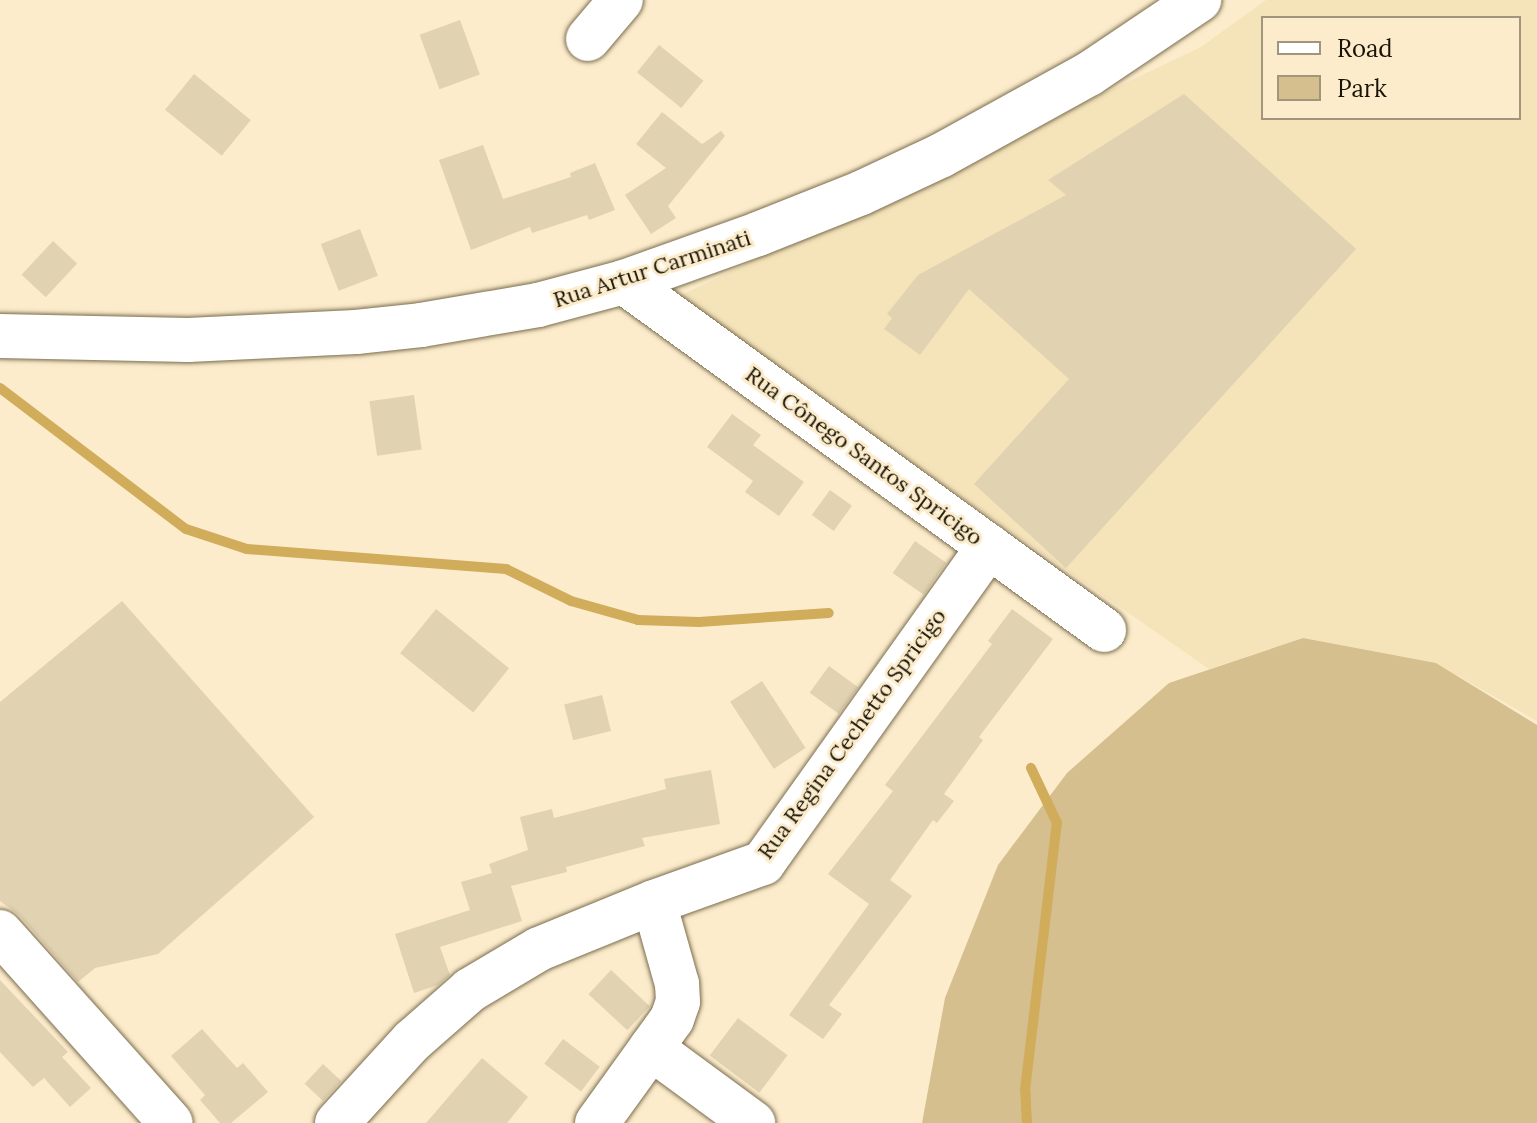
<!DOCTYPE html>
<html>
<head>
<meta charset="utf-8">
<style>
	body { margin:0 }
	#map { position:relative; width:1537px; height:1123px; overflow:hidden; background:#fceccb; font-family:Lora,serif }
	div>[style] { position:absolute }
	.built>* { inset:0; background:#f5e3ba }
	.green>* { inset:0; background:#d5bf8f }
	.stream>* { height:10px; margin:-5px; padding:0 5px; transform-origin:5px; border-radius:5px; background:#d0ac5b }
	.building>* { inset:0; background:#e1d2b1; transform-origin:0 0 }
	.roads { filter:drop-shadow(0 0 2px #7a6d4f) drop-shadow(0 0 2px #7a6d4f) }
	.minor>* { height:44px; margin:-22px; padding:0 22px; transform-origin:22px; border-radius:22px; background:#fff }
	span { translate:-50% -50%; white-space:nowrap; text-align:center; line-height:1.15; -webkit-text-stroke:6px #fceccb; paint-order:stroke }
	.street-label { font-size:22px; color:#191408 }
	.legend { position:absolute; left:1261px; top:16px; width:260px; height:104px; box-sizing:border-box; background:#fceccb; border:2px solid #a1967d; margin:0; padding:10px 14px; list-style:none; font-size:24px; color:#191408 }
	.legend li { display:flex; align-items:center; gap:16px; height:40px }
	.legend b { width:40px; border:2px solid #a1967d }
</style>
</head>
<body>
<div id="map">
	<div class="built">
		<div style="clip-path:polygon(evenodd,1266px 0,1537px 0,1537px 721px,1436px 663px,1303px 638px,1209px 669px,675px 298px,1201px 47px,1266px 0,1263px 18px,1519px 18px,1519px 118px,1263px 118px,1263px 18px)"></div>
	</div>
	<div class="green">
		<div style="clip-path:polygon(1303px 638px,1436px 663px,1537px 725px,1537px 1123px,922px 1123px,945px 998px,998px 865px,1067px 773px,1169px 683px)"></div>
	</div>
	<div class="stream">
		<div style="left:0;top:388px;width:233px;rotate:37.2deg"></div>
		<div style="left:186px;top:529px;width:64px;rotate:18.2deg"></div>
		<div style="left:247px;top:549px;width:260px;rotate:4.4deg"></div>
		<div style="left:506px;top:569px;width:72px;rotate:26.2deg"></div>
		<div style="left:571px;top:601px;width:70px;rotate:15.8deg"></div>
		<div style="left:638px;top:620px;width:61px;rotate:1.9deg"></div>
		<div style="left:699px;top:622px;width:130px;rotate:-4deg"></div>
		<div style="left:1027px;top:1123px;width:33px;rotate:-93deg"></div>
		<div style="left:1025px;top:1090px;width:269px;rotate:-83.2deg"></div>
		<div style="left:1057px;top:823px;width:61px;rotate:-115.3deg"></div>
	</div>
	<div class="building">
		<div style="left:460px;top:20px;width:58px;height:43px;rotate:70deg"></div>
		<div style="left:659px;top:45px;width:57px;height:35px;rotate:39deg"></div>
		<div style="left:194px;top:74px;width:73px;height:46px;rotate:39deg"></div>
		<div style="clip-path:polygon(1184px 94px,1356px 249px,1066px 568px,974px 484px,1069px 379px,969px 289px,920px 355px,884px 329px,892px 318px,887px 314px,918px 275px,1066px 195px,1048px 180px)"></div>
		<div style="clip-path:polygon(662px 112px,702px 144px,721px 131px,725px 136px,668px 206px,676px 218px,651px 234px,625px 195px,666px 168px,636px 144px)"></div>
		<div style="clip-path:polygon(483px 145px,503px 199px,571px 177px,570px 173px,595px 163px,615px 210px,589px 220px,587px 215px,532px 233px,530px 227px,471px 250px,439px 160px)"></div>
		<div style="left:360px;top:229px;width:50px;height:42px;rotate:69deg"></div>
		<div style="left:53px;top:241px;width:33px;height:46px;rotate:43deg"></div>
		<div style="left:414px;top:395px;width:55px;height:45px;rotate:82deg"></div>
		<div style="clip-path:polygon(732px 414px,761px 435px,753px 445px,804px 482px,779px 516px,745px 492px,753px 481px,707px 447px)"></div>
		<div style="left:830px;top:490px;width:27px;height:31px;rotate:36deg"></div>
		<div style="left:915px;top:541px;width:38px;height:39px;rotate:35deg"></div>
		<div style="clip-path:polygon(122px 601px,314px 817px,158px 954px,95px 968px,78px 982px,19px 915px,0 901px,0 702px)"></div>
		<div style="left:436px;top:609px;width:94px;height:57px;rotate:39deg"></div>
		<div style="clip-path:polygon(1012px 609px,1053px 639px,979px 737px,983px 740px,944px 794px,954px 801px,937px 823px,933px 820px,890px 880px,912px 896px,829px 1005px,842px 1014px,823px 1039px,789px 1015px,869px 904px,828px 874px,893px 791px,885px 785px,992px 644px,988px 641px)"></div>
		<div style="left:829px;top:666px;width:36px;height:33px;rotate:36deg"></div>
		<div style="left:762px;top:681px;width:80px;height:38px;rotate:57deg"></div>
		<div style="left:602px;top:695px;width:37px;height:39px;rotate:76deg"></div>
		<div style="clip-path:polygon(711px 770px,720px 824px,642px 838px,645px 846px,566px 867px,567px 872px,511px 886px,522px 921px,440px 947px,450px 975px,438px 985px,414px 993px,395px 934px,470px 910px,461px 882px,492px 873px,489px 864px,528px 850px,520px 817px,552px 809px,554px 818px,666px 789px,664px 779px)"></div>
		<div style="left:611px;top:970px;width:53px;height:33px;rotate:43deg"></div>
		<div style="clip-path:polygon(0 980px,68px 1052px,62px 1057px,91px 1088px,70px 1107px,44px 1078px,33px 1087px,0 1052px)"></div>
		<div style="left:738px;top:1018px;width:62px;height:47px;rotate:37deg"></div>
		<div style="clip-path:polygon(202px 1029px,237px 1068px,243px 1063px,268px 1092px,231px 1123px,220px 1123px,200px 1100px,205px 1095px,171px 1056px)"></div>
		<div style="left:563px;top:1039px;width:46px;height:31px;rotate:37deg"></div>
		<div style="clip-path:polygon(482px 1058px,528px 1097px,507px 1123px,426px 1123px)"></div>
		<div style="left:323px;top:1064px;width:25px;height:27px;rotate:43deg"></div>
	</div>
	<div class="roads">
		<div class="minor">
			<div style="left:588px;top:39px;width:51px;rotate:-49.8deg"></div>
			<div style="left:624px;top:282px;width:593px;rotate:35.94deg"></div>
			<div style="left:0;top:336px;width:188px;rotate:1.2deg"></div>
			<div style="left:188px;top:340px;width:168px;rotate:-2.7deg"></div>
			<div style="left:356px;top:332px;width:65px;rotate:-6.1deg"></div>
			<div style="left:421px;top:325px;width:119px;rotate:-9.7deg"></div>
			<div style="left:538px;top:305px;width:89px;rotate:-15deg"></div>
			<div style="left:624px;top:282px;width:142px;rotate:-19.7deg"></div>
			<div style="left:758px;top:234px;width:111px;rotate:-21.7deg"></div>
			<div style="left:861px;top:193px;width:89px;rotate:-25.1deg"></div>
			<div style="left:942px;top:155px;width:168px;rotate:-28.9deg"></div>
			<div style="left:1089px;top:74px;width:133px;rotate:-33.9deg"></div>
			<div style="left:0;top:932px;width:256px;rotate:48.2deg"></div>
			<div style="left:651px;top:1048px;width:127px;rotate:36.3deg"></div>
			<div style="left:337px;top:1123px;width:111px;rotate:-47.6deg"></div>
			<div style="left:412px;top:1041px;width:77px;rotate:-41.3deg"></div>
			<div style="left:470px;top:990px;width:80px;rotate:-30.7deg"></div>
			<div style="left:539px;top:949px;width:124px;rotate:-22.2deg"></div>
			<div style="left:597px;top:1123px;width:128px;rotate:-54.2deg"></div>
			<div style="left:672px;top:1019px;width:18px;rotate:-71deg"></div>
			<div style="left:678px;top:1002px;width:18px;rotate:-93deg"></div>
			<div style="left:677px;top:984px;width:85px;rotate:-105.7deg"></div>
			<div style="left:654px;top:902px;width:116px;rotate:-19.7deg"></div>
			<div style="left:763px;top:863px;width:389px;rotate:-54.5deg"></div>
		</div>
	</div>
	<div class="street-label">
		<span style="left:652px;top:269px;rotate:-18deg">Rua Artur Carminati</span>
		<span style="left:864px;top:456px;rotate:36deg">Rua Cônego Santos Spricigo</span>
		<span style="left:852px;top:734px;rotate:-54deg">Rua Regina Cechetto Spricigo</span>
	</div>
	<ul class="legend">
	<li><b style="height:10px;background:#fff"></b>Road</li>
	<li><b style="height:22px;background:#d5bf8f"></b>Park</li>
	</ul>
</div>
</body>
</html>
